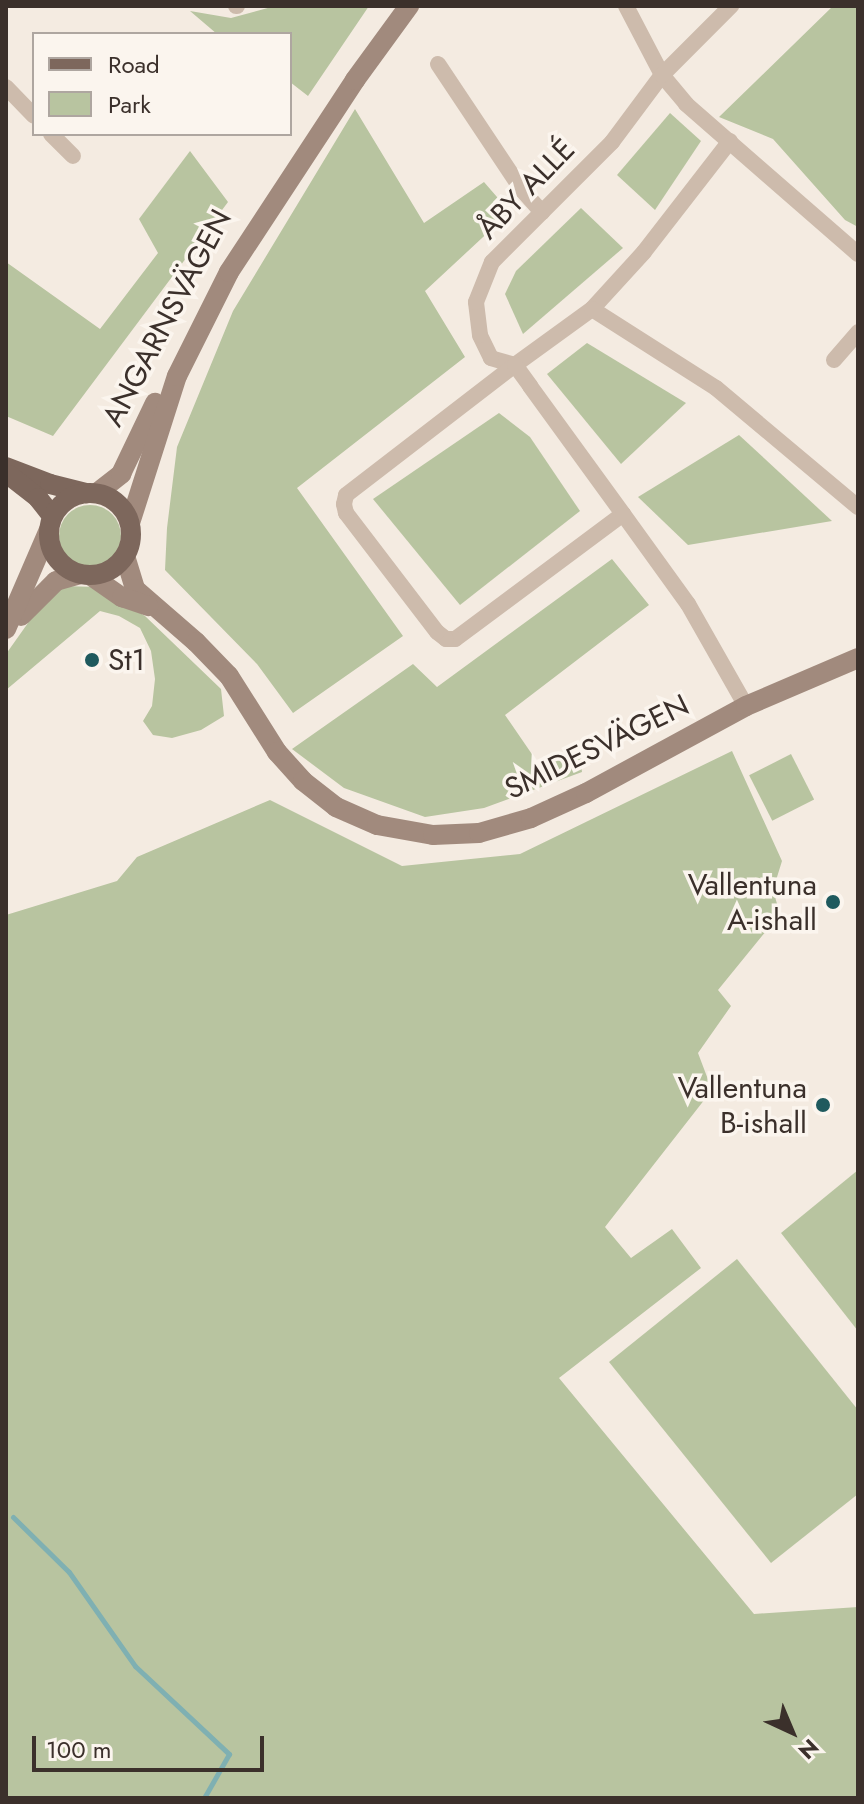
<!DOCTYPE html>
<html>
<head>
<meta charset="utf-8">
<style>
	body { margin:0 }
	#map { position:relative; width:864px; height:1804px; overflow:hidden; background:#f4ebe1; font-family:Jost,sans-serif }
	div>[style] { position:absolute }
	.green>* { inset:0; background:#b8c4a0; transform-origin:0 0 }
	.round { border-radius:50% }
	.stream>* { height:5px; margin:-2.5px; padding:0 2.5px; transform-origin:2.5px; border-radius:2.5px; background:#7fb0b2 }
	.street>* { height:16px; margin:-8px; padding:0 8px; transform-origin:8px; border-radius:8px; background:#cdbbac }
	.secondary>* { height:20px; margin:-10px; padding:0 10px; transform-origin:10px; border-radius:10px; background:#a18a7d }
	.primary>* { height:20px; margin:-10px; padding:0 10px; transform-origin:10px; border-radius:10px; background:#7d675c }
	.primary>.ring { margin:-10px; padding:0; box-sizing:content-box; background:none; border:20px solid #7d675c; border-radius:50% }
	.dots>* { width:22px; height:22px; translate:-50% -50%; box-sizing:border-box; border:4px solid #fbf5ee; border-radius:50% }
	span { translate:-50% -50%; white-space:nowrap; text-align:center; line-height:1.15; -webkit-text-stroke:7px #fbf5ee; paint-order:stroke }
	.street-label { font-size:30px; color:#3b302b }
	.poi-label { font-size:30px; color:#3b302b }
	.left { translate:0 -50%; text-align:left }
	.right { translate:-100% -50%; text-align:right }
	.frame { position:absolute; inset:0; border:8px solid #3b302b; pointer-events:none }
	.legend { position:absolute; left:32px; top:32px; width:260px; height:104px; box-sizing:border-box; background:#fbf5ee; border:2px solid #aea6a0; margin:0; padding:10px 14px; list-style:none; font-size:24px; color:#3b302b }
	.legend li { display:flex; align-items:center; gap:16px; height:40px }
	.legend b { width:40px; border:2px solid #aea6a0 }
	.north { position:absolute; left:752px; top:1692px; width:80px; height:80px; -webkit-text-stroke:6px #fbf5ee; paint-order:stroke; rotate:136deg; font-size:22px; font-weight:700; line-height:32px; text-align:center; color:#3b302b }
	.north::after { content:''; display:block; margin:auto; width:28px; height:36px; background:#3b302b; clip-path:polygon(50% 0,100% 100%,50% 72%,0 100%) }
	.scale { position:absolute; left:32px; top:1736px; width:232px; height:36px; box-sizing:border-box; border:4px solid #3b302b; border-top:0; padding-left:10px; font-size:24px; line-height:28px; white-space:nowrap; color:#3b302b; -webkit-text-stroke:6px #fbf5ee; paint-order:stroke }
</style>
</head>
<body>
<div id="map">
	<div class="green">
		<div style="clip-path:polygon(275px 6px,369px 6px,308px 96px,290px 82px,290px 34px,217px 34px,190px 11px,231px 18px)"></div>
		<div style="clip-path:polygon(833px 6px,858px 6px,858px 227px,845px 220px,773px 139px,719px 117px)"></div>
		<div style="clip-path:polygon(355px 109px,424px 223px,484px 182px,510px 212px,425px 291px,465px 357px,297px 488px,403px 636px,293px 713px,257px 664px,165px 570px,167px 528px,177px 447px,233px 311px)"></div>
		<div style="clip-path:polygon(670px 113px,701px 141px,655px 210px,617px 175px)"></div>
		<div style="clip-path:polygon(190px 151px,228px 202px,53px 436px,6px 416px,6px 262px,100px 329px,158px 253px,139px 219px)"></div>
		<div style="clip-path:polygon(581px 208px,623px 248px,523px 334px,505px 294px,516px 271px)"></div>
		<div style="clip-path:polygon(587px 343px,686px 403px,621px 464px,547px 374px)"></div>
		<div style="clip-path:polygon(499px 413px,530px 437px,580px 511px,460px 605px,373px 499px)"></div>
		<div style="clip-path:polygon(739px 435px,832px 521px,688px 545px,638px 497px)"></div>
		<div class="round" style="left:59px;top:505px;width:62px;height:62px"></div>
		<div style="clip-path:polygon(612px 559px,649px 605px,505px 715px,538px 763px,580px 755px,582px 772px,484px 808px,425px 817px,344px 788px,292px 749px,413px 664px,437px 687px)"></div>
		<div style="clip-path:polygon(64px 586px,97px 587px,145px 616px,221px 689px,224px 716px,201px 730px,172px 738px,153px 735px,143px 721px,152px 706px,155px 679px,151px 651px,140px 628px,119px 616px,100px 611px,6px 690px,6px 654px,45px 599px)"></div>
		<div style="clip-path:polygon(732px 751px,782px 861px,773px 890px,780px 914px,718px 990px,731px 1006px,698px 1053px,712px 1090px,605px 1227px,631px 1258px,672px 1229px,701px 1268px,559px 1378px,754px 1614px,858px 1607px,858px 1798px,6px 1798px,6px 915px,117px 881px,137px 857px,270px 800px,402px 866px,520px 854px)"></div>
		<div style="left:791px;top:754px;width:51px;height:47px;rotate:63deg"></div>
		<div style="clip-path:polygon(858px 1170px,858px 1331px,781px 1233px)"></div>
		<div style="clip-path:polygon(737px 1259px,858px 1410px,858px 1494px,771px 1563px,609px 1362px)"></div>
	</div>
	<div class="stream">
		<div style="left:13px;top:1517px;width:78px;rotate:44.5deg"></div>
		<div style="left:69px;top:1572px;width:115px;rotate:54.9deg"></div>
		<div style="left:135px;top:1666px;width:129px;rotate:43.1deg"></div>
		<div style="left:229px;top:1754px;width:51px;rotate:119.6deg"></div>
	</div>
	<div class="street">
		<div style="left:236px;top:6px;width:1px"></div>
		<div style="left:626px;top:6px;width:78px;rotate:62.4deg"></div>
		<div style="left:662px;top:75px;width:38px;rotate:50deg"></div>
		<div style="left:686px;top:104px;width:228px;rotate:41.1deg"></div>
		<div style="left:438px;top:64px;width:151px;rotate:56.3deg"></div>
		<div style="left:522px;top:190px;width:30px;rotate:48deg"></div>
		<div style="left:6px;top:87px;width:40px;rotate:46deg"></div>
		<div style="left:51px;top:134px;width:31px;rotate:45deg"></div>
		<div style="left:730px;top:141px;width:140px;rotate:127.8deg"></div>
		<div style="left:644px;top:252px;width:77px;rotate:132.4deg"></div>
		<div style="left:592px;top:309px;width:95px;rotate:144deg"></div>
		<div style="left:515px;top:365px;width:25px;rotate:-164deg"></div>
		<div style="left:491px;top:358px;width:25px;rotate:-116deg"></div>
		<div style="left:480px;top:335px;width:33px;rotate:-97deg"></div>
		<div style="left:476px;top:302px;width:43px;rotate:-68.2deg"></div>
		<div style="left:492px;top:262px;width:170px;rotate:-45deg"></div>
		<div style="left:612px;top:142px;width:84px;rotate:-53.3deg"></div>
		<div style="left:662px;top:75px;width:98px;rotate:-45deg"></div>
		<div style="left:592px;top:309px;width:147px;rotate:32.5deg"></div>
		<div style="left:716px;top:388px;width:185px;rotate:40deg"></div>
		<div style="left:834px;top:360px;width:37px;rotate:-49deg"></div>
		<div style="left:623px;top:514px;width:209px;rotate:143.3deg"></div>
		<div style="left:455px;top:639px;width:9px;rotate:180deg"></div>
		<div style="left:446px;top:639px;width:11px;rotate:-142deg"></div>
		<div style="left:437px;top:632px;width:150px;rotate:-127.4deg"></div>
		<div style="left:346px;top:513px;width:9px;rotate:-103deg"></div>
		<div style="left:344px;top:504px;width:9px;rotate:-77deg"></div>
		<div style="left:346px;top:495px;width:213px;rotate:-37.6deg"></div>
		<div style="left:515px;top:365px;width:26px;rotate:54deg"></div>
		<div style="left:530px;top:386px;width:158px;rotate:54deg"></div>
		<div style="left:623px;top:514px;width:111px;rotate:54.2deg"></div>
		<div style="left:688px;top:604px;width:117px;rotate:60.4deg"></div>
	</div>
	<div class="secondary">
		<div style="left:97px;top:493px;width:31px;rotate:-38deg"></div>
		<div style="left:121px;top:474px;width:79px;rotate:-64.4deg"></div>
		<div style="left:130px;top:523px;width:154px;rotate:-72.3deg"></div>
		<div style="left:177px;top:376px;width:116px;rotate:-63.4deg"></div>
		<div style="left:229px;top:272px;width:230px;rotate:-56.7deg"></div>
		<div style="left:355px;top:80px;width:92px;rotate:-53.9deg"></div>
		<div style="left:125px;top:556px;width:34px;rotate:73deg"></div>
		<div style="left:135px;top:589px;width:81px;rotate:41deg"></div>
		<div style="left:196px;top:642px;width:47px;rotate:45.9deg"></div>
		<div style="left:229px;top:676px;width:90px;rotate:57.7deg"></div>
		<div style="left:277px;top:752px;width:39px;rotate:48deg"></div>
		<div style="left:303px;top:781px;width:42px;rotate:38.2deg"></div>
		<div style="left:336px;top:807px;width:45px;rotate:23.7deg"></div>
		<div style="left:377px;top:825px;width:57px;rotate:10.1deg"></div>
		<div style="left:433px;top:835px;width:46px;rotate:-2.5deg"></div>
		<div style="left:479px;top:833px;width:54px;rotate:-16.1deg"></div>
		<div style="left:531px;top:818px;width:60px;rotate:-24.4deg"></div>
		<div style="left:586px;top:793px;width:182px;rotate:-28.5deg"></div>
		<div style="left:746px;top:706px;width:122px;rotate:-23.2deg"></div>
		<div style="left:90px;top:575px;width:39px;rotate:35deg"></div>
		<div style="left:122px;top:597px;width:28px;rotate:19deg"></div>
		<div style="left:21px;top:616px;width:49px;rotate:-45deg"></div>
		<div style="left:56px;top:581px;width:25px;rotate:-16deg"></div>
		<div style="left:6px;top:629px;width:106px;rotate:-66.6deg"></div>
	</div>
	<div class="primary">
		<div style="left:6px;top:467px;width:47px;rotate:21.1deg"></div>
		<div style="left:50px;top:484px;width:38px;rotate:14deg"></div>
		<div style="left:9px;top:475px;width:37px;rotate:38deg"></div>
		<div style="left:38px;top:498px;width:23px;rotate:52deg"></div>
		<div class="ring" style="left:49px;top:493px;width:62px;height:62px"></div>
	</div>
	<div class="dots">
		<div style="left:92px;top:660px;background:#1f5a5e"></div>
		<div style="left:833px;top:902px;background:#1f5a5e"></div>
		<div style="left:823px;top:1105px;background:#1f5a5e"></div>
	</div>
	<div class="street-label">
		<span style="left:526px;top:189px;rotate:-46deg">ÅBY ALLÉ</span>
		<span style="left:167px;top:318px;rotate:-62deg">ANGARNSVÄGEN</span>
		<span style="left:597px;top:747px;rotate:-26deg">SMIDESVÄGEN</span>
	</div>
	<div class="poi-label">
		<span class="left" style="left:108px;top:660px">St1</span>
		<span class="right" style="left:817px;top:902px">Vallentuna<br>A-ishall</span>
		<span class="right" style="left:807px;top:1105px">Vallentuna<br>B-ishall</span>
	</div>
	<div class="frame"></div>
	<ul class="legend">
	<li><b style="height:10px;background:#7d675c"></b>Road</li>
	<li><b style="height:22px;background:#b8c4a0"></b>Park</li>
	</ul>
	<div class="north">N</div>
	<div class="scale">100 m</div>
</div>
</body>
</html>
